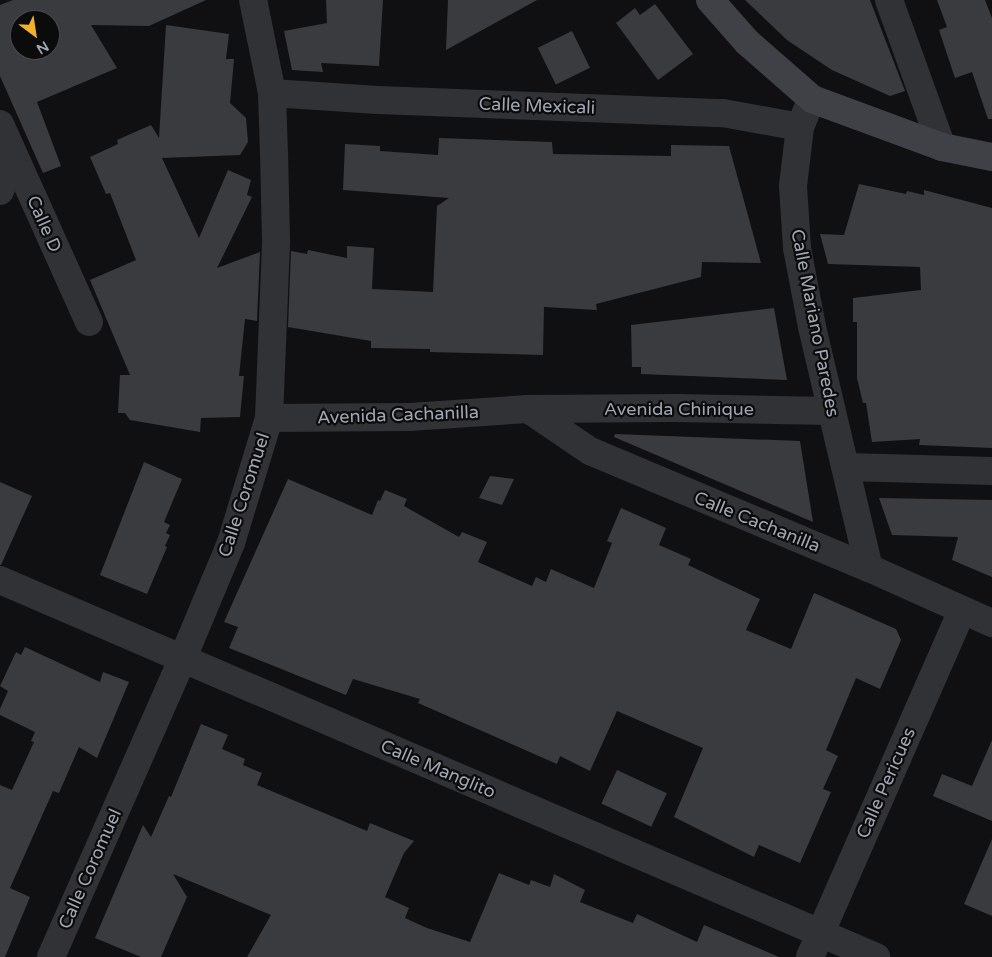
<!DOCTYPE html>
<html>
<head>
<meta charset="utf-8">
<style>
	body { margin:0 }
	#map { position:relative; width:992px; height:957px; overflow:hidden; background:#101012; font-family:"Varela Round",sans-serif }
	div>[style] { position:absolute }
	.building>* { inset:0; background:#3a3b3f; transform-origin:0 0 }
	.minor>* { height:28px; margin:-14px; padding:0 14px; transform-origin:14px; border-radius:14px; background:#313236 }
	.secondary>* { height:28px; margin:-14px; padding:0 14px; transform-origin:14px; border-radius:14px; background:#3f4146 }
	span { translate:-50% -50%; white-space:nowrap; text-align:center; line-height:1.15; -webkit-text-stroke:4.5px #0b0b0c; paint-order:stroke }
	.street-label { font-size:18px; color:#a1a6b2 }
	.north { position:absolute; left:10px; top:10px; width:50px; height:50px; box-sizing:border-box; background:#0b0b0c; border:1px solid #47494e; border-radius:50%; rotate:149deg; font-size:14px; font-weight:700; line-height:20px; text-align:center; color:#a1a6b2 }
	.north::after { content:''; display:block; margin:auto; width:18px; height:22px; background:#f0b029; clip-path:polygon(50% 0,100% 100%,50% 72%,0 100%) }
</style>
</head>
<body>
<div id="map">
	<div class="building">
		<div style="clip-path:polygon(evenodd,13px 0,206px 0,149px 26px,91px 25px,117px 68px,37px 102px,61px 166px,43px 173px,0 76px,0 5px,13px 0,20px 20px,50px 20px,50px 50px,20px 50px,20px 20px)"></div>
		<div style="clip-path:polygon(326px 0,383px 0,379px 66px,321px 63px,323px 72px,292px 70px,284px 31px,327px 23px)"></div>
		<div style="clip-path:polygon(448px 0,537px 0,446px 50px)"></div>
		<div style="clip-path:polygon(745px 0,870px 0,905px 91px,890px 96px,832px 70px,787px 40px)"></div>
		<div style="clip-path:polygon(937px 0,985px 0,992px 18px,992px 119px,988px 119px,972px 72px,955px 78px,939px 30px,947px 27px)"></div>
		<div style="clip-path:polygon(655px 4px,693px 54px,658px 80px,616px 23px,635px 8px,640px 15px)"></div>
		<div style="clip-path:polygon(166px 25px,229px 34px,226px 59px,234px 59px,230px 103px,246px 118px,248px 142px,240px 155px,162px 158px,199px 238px,228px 170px,251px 180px,247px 195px,252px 197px,217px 268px,260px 252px,257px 321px,245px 319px,239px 376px,244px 376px,240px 417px,201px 418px,200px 432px,130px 420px,125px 413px,118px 413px,120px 375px,130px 375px,90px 280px,136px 260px,110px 193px,106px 194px,90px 157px,118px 144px,117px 140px,151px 125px,159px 138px)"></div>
		<div style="left:572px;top:31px;width:41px;height:38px;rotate:64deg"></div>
		<div style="clip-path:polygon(439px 138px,552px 142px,553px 154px,671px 156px,671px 145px,729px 146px,761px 263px,702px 262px,701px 277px,596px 304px,597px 310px,544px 307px,543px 355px,430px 352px,430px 349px,371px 348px,371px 341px,288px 327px,291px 251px,307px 254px,308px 250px,347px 258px,347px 246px,374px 248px,372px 289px,433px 292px,437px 206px,449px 198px,343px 190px,345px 144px,380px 146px,380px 151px,438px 155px)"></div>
		<div style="clip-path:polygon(859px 184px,906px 194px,907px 191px,924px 195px,924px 190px,992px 208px,992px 448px,919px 445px,920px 439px,872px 442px,866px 403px,863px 403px,857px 378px,857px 322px,853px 322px,853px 298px,921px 290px,920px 267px,828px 264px,820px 234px,844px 235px)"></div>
		<div style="clip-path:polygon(774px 308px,787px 380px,641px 374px,641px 367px,632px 367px,631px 325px)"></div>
		<div style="clip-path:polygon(615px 434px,800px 441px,813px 522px,614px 437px)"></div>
		<div style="clip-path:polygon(144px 462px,182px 479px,164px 522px,170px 525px,166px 533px,170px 535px,165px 546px,167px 547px,147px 594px,100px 575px)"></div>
		<div style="clip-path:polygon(490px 476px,514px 479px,502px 505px,479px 498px)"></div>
		<div style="clip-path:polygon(288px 479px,372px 515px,378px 500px,380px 501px,385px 490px,407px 499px,404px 506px,459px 537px,462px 532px,487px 542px,478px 562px,532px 586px,536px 577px,546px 582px,551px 569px,594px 588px,612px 543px,607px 541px,621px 508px,666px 528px,659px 545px,691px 559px,688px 565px,760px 599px,746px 630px,791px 649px,814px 593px,896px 629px,901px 640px,880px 689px,856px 678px,826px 750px,838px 756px,823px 789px,831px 792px,800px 863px,759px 845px,754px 857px,674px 817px,703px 748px,617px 711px,590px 771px,560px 756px,557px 764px,418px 703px,420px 699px,353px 679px,346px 695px,229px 648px,238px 627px,224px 622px)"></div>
		<div style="clip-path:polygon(0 482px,32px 496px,1px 565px,0 565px)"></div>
		<div style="clip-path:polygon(879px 498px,992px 500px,992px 577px,952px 560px,958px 537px,892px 535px)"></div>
		<div style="clip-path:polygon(25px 647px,100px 682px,103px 672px,129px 682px,97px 758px,79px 747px,59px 793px,53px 791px,10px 888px,30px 897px,5px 957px,0 957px,0 785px,12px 790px,34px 742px,31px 741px,35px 732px,0 715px,0 709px,8px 691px,0 686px,16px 652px,21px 655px)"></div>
		<div style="clip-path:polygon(201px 724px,228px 735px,222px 749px,245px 759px,243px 765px,262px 773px,257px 785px,367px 831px,370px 823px,414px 841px,404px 853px,385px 897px,409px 908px,405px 918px,427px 928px,470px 942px,499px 873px,529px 885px,531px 880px,550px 887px,554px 874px,585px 890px,580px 902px,633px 923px,637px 914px,697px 942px,704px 925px,779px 957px,247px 957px,271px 915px,173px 874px,187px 897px,161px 957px,141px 957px,95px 938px,143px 825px,151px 837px,169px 796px,171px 797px)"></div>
		<div style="clip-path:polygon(992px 740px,992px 821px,933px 796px,942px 774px,972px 786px)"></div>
		<div style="left:617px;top:770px;width:55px;height:37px;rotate:25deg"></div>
		<div style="clip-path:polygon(992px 839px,992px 916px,964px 904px)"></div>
	</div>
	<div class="minor">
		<div style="left:889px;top:0;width:156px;rotate:70.2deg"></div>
		<div style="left:272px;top:93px;width:106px;rotate:3.8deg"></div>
		<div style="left:378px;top:100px;width:345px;rotate:2.2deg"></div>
		<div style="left:723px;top:113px;width:78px;rotate:10.3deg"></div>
		<div style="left:807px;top:110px;width:18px;rotate:112deg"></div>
		<div style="left:800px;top:127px;width:59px;rotate:96.8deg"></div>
		<div style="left:793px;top:186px;width:62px;rotate:86.3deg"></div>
		<div style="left:797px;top:248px;width:80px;rotate:79.2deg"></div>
		<div style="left:812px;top:327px;width:248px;rotate:76.7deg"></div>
		<div style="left:0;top:124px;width:217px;rotate:65.8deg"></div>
		<div style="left:0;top:191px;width:37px;rotate:-68deg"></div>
		<div style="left:528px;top:409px;width:75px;rotate:34.1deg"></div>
		<div style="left:590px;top:451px;width:303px;rotate:22.8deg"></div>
		<div style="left:869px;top:568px;width:135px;rotate:24.1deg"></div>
		<div style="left:269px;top:418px;width:141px;rotate:-0.4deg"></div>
		<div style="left:410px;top:417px;width:118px;rotate:-3.9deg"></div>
		<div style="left:528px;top:409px;width:149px;rotate:-0.4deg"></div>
		<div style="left:677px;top:408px;width:154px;rotate:1.1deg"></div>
		<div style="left:847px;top:467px;width:145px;rotate:1.6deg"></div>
		<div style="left:0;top:580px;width:954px;rotate:23.29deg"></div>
		<div style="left:51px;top:957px;width:325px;rotate:-66.2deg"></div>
		<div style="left:182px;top:660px;width:127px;rotate:-67.3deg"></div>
		<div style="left:231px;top:543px;width:131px;rotate:-73.1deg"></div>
		<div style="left:269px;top:418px;width:178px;rotate:-87.7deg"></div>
		<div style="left:276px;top:240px;width:86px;rotate:-91.3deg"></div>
		<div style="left:274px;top:154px;width:61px;rotate:-91.9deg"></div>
		<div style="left:272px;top:93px;width:95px;rotate:-101.5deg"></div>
		<div style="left:810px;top:957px;width:379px;rotate:-66.3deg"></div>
	</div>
	<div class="secondary">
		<div style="left:710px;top:0;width:56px;rotate:48.6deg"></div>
		<div style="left:747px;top:42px;width:86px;rotate:41.2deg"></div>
		<div style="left:812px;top:99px;width:139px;rotate:20.3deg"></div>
		<div style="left:942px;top:147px;width:51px;rotate:11.3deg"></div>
	</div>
	<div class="street-label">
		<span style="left:537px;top:106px;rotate:2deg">Calle Mexicali</span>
		<span style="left:44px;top:224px;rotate:66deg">Calle D</span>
		<span style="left:815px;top:323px;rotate:79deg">Calle Mariano Paredes</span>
		<span style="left:679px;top:409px">Avenida Chinique</span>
		<span style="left:398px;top:415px;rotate:-2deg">Avenida Cachanilla</span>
		<span style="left:244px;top:495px;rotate:-72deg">Calle Coromuel</span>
		<span style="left:757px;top:522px;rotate:22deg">Calle Cachanilla</span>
		<span style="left:438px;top:769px;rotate:23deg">Calle Manglito</span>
		<span style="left:886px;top:783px;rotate:-66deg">Calle Pericues</span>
		<span style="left:90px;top:869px;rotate:-66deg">Calle Coromuel</span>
	</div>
	<div class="north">N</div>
</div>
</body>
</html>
